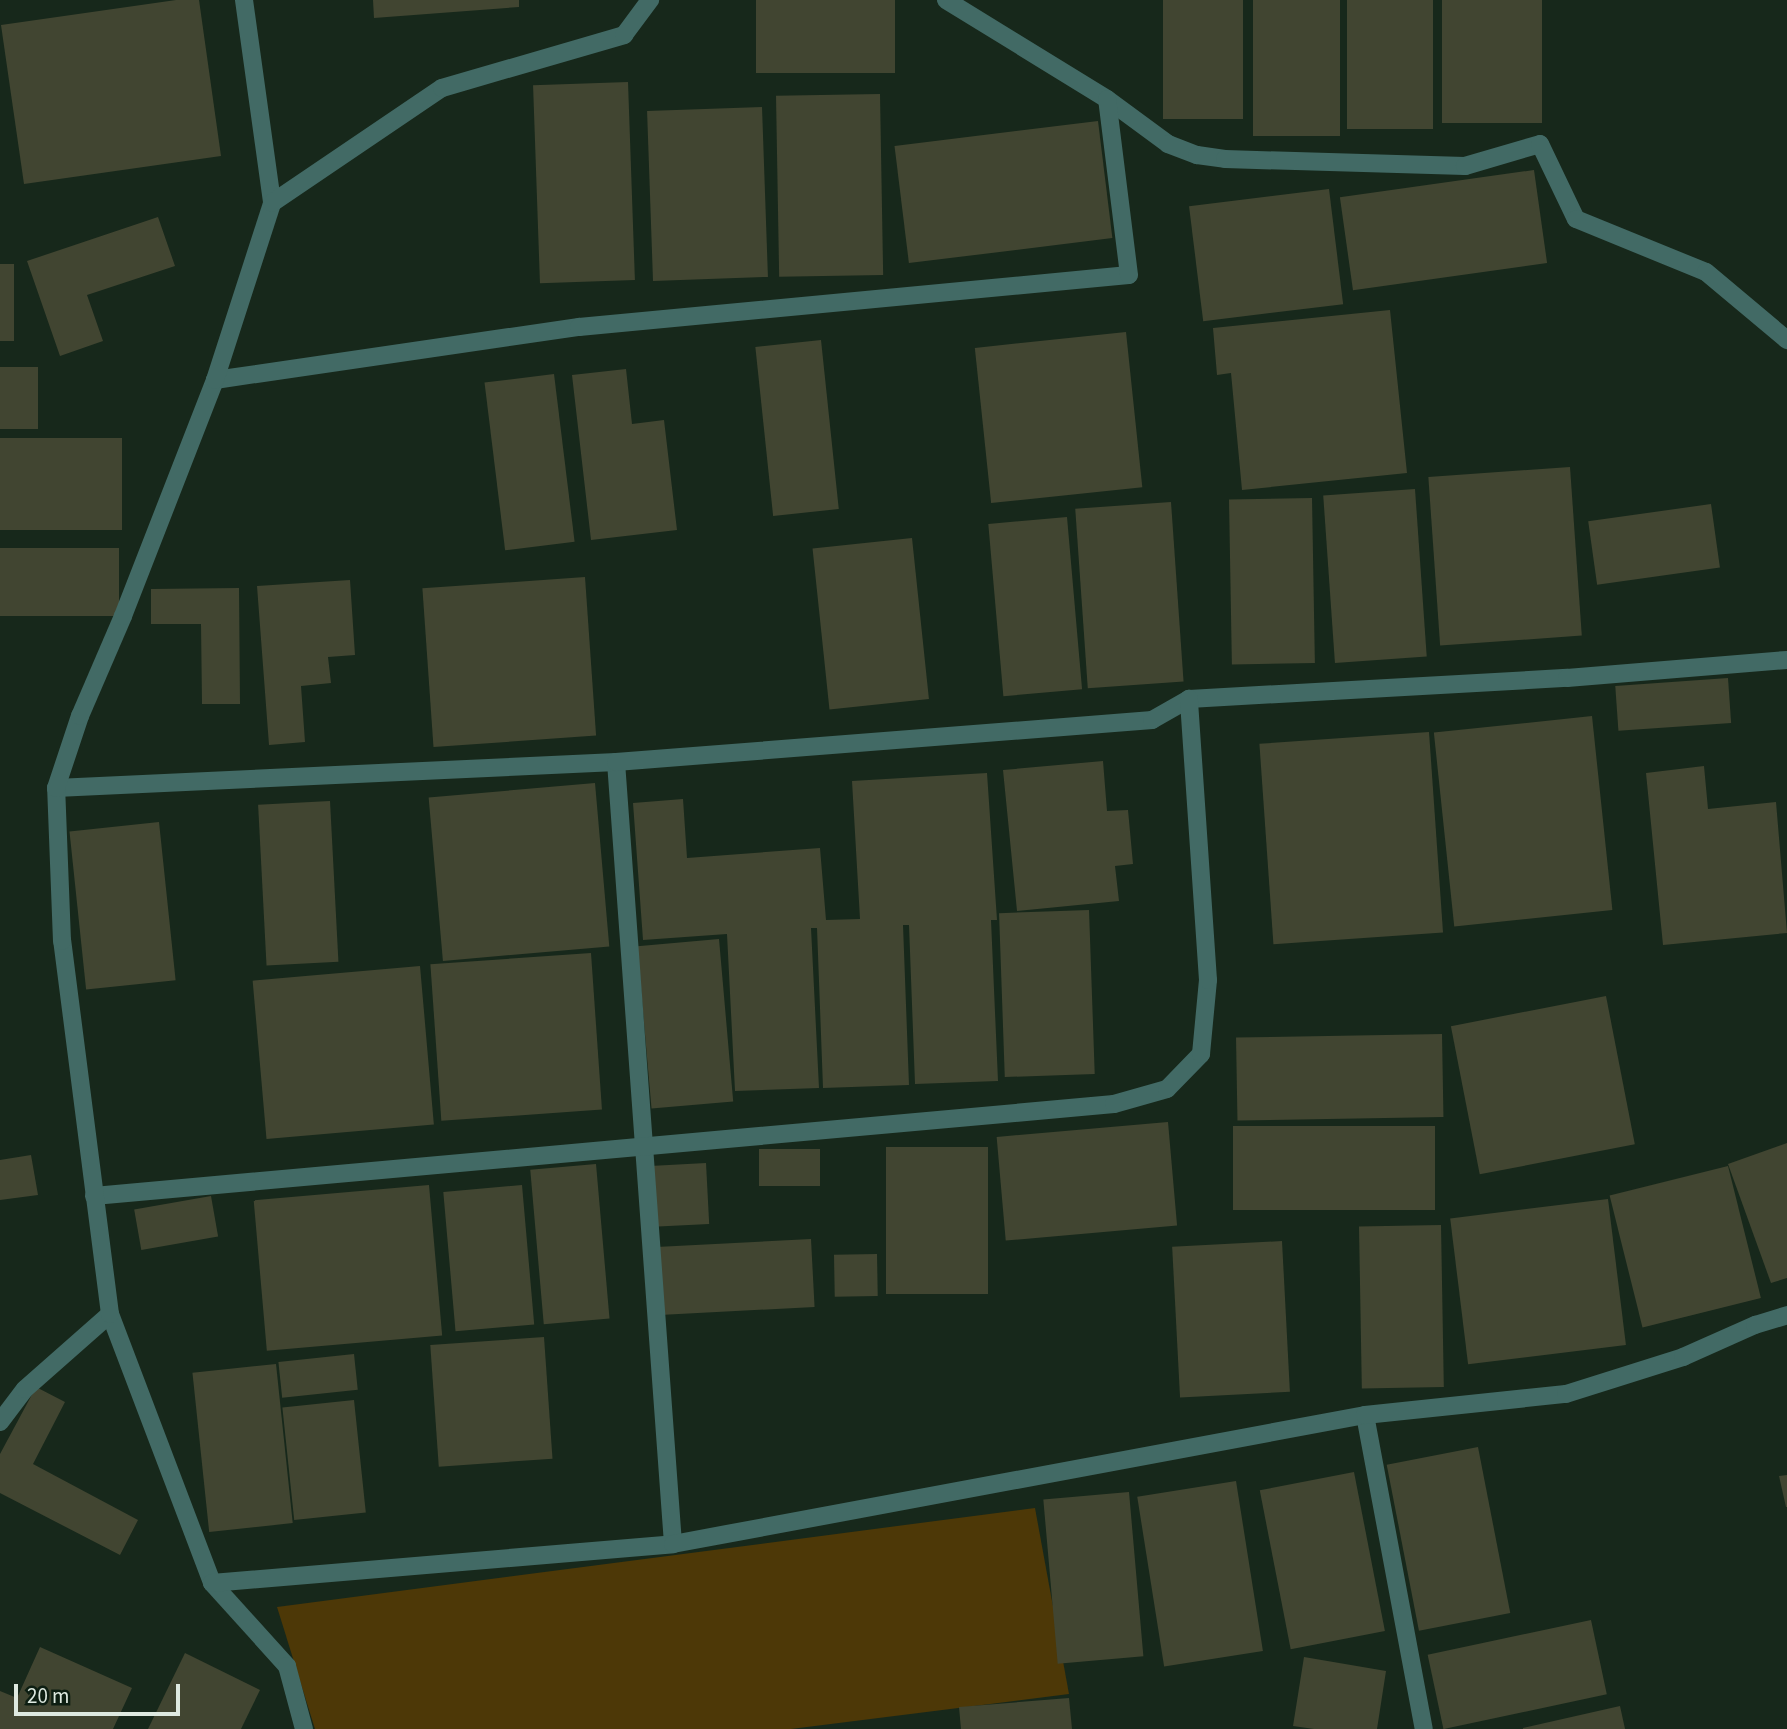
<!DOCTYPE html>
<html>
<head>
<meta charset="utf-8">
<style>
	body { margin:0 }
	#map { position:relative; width:1787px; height:1729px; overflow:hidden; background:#17281b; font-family:"Source Sans 3",sans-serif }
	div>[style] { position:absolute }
	.green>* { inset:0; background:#4d3807 }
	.building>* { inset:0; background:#414531; transform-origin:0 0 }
	.minor>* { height:18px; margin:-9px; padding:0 9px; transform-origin:9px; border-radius:9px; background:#426a65 }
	span { translate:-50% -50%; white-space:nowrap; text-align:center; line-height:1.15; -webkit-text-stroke:6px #0d1e12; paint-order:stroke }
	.scale { position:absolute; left:14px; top:1684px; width:166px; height:32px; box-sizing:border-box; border:4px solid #dee9e0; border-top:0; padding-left:9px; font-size:21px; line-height:24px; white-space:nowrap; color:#dee9e0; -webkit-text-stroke:5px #0d1e12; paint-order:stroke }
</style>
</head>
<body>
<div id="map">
	<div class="green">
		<div style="clip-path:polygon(1035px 1508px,1069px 1694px,791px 1729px,315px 1729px,277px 1607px)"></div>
	</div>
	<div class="building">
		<div style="clip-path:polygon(176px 0,199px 0,221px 156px,24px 184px,1px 25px)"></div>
		<div style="clip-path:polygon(373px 0,519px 0,519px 7px,374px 18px)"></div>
		<div style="left:756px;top:0;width:139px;height:73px"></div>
		<div style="left:1163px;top:0;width:80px;height:119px"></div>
		<div style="left:1253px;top:0;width:87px;height:136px"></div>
		<div style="left:1347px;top:0;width:86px;height:129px"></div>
		<div style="left:1442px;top:0;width:100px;height:123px"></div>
		<div style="left:628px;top:82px;width:198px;height:95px;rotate:88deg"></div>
		<div style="left:880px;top:94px;width:181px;height:104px;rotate:89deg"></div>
		<div style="left:762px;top:107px;width:170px;height:115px;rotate:88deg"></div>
		<div style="left:1098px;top:121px;width:118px;height:205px;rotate:83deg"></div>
		<div style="left:1534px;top:170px;width:94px;height:196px;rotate:82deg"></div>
		<div style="left:1329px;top:189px;width:116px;height:141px;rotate:83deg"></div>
		<div style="clip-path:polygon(158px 217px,175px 266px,87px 295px,103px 341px,60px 356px,27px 261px)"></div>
		<div style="left:0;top:264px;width:14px;height:77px"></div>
		<div style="clip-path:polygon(1390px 310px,1407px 473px,1242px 490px,1231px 373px,1217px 375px,1213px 328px)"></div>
		<div style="left:1126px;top:332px;width:156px;height:152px;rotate:84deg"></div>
		<div style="left:821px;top:340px;width:170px;height:66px;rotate:84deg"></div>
		<div style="left:0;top:367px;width:38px;height:62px"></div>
		<div style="clip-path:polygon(626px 369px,632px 424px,664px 420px,677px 530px,591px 540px,572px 375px)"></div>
		<div style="left:554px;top:374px;width:169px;height:70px;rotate:83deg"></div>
		<div style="left:0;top:438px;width:122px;height:92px"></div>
		<div style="left:1570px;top:467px;width:169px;height:142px;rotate:86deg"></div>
		<div style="left:1415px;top:489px;width:168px;height:92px;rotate:86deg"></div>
		<div style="left:1312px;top:498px;width:165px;height:83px;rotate:89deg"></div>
		<div style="left:1171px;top:502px;width:180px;height:96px;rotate:86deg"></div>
		<div style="left:1711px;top:504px;width:64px;height:124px;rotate:82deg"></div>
		<div style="left:1067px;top:517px;width:173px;height:79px;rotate:85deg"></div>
		<div style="left:912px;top:538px;width:162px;height:100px;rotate:84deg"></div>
		<div style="left:0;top:548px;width:119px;height:68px"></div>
		<div style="left:585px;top:577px;width:159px;height:163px;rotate:86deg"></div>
		<div style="clip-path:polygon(350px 580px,355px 655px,328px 657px,331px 683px,301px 686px,305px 742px,269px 745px,257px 586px)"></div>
		<div style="clip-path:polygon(239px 588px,240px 704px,202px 704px,201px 624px,151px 624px,151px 589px)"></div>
		<div style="left:1728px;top:678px;width:45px;height:113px;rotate:86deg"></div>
		<div style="left:1592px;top:716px;width:195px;height:159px;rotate:84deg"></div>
		<div style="left:1429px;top:732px;width:201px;height:170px;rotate:86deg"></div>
		<div style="clip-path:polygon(1103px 761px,1107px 811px,1128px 810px,1133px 864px,1115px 866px,1119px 901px,1017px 911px,1003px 770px)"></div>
		<div style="clip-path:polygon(1704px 766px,1708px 809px,1776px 802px,1787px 933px,1663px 945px,1646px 773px)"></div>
		<div style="clip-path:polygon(987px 773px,997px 920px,991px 920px,998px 1081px,915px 1084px,909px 925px,903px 925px,909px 1085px,823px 1088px,817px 928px,811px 928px,819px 1088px,735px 1091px,727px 934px,643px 940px,633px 803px,683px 799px,687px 858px,820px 848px,826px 920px,860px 919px,852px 781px)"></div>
		<div style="left:595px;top:783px;width:164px;height:167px;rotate:85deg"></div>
		<div style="left:330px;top:801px;width:161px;height:72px;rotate:87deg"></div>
		<div style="left:159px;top:822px;width:159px;height:90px;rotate:84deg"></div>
		<div style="left:1089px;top:910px;width:164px;height:90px;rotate:88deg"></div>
		<div style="left:719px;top:939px;width:163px;height:82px;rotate:85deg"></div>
		<div style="left:591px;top:953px;width:157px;height:161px;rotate:86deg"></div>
		<div style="left:420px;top:966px;width:159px;height:168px;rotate:85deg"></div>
		<div style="left:1606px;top:996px;width:151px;height:158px;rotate:79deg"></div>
		<div style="left:1442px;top:1034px;width:83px;height:206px;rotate:89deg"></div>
		<div style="left:1168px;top:1122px;width:104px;height:172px;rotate:85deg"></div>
		<div style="left:1233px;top:1126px;width:202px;height:84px"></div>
		<div style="clip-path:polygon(1787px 1143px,1787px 1278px,1771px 1283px,1728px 1164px)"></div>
		<div style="left:886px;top:1147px;width:102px;height:147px"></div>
		<div style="left:759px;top:1149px;width:61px;height:37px"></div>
		<div style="clip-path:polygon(31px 1155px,38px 1195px,0 1200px,0 1160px)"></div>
		<div style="left:706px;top:1163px;width:61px;height:56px;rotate:87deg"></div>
		<div style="left:596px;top:1164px;width:155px;height:66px;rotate:85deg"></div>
		<div style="left:1728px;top:1166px;width:136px;height:122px;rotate:76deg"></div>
		<div style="left:429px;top:1185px;width:151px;height:176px;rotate:85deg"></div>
		<div style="left:522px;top:1185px;width:140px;height:79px;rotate:85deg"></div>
		<div style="left:211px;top:1196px;width:41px;height:78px;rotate:80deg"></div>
		<div style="left:1608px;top:1199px;width:147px;height:159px;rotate:83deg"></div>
		<div style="left:1441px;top:1225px;width:162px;height:82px;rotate:89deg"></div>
		<div style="left:811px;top:1239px;width:68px;height:155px;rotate:87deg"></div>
		<div style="left:1282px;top:1241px;width:151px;height:110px;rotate:87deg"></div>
		<div style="left:877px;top:1254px;width:42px;height:43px;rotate:89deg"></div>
		<div style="left:544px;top:1337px;width:122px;height:114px;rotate:86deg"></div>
		<div style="left:354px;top:1354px;width:36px;height:76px;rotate:84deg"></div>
		<div style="left:276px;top:1364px;width:160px;height:84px;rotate:84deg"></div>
		<div style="clip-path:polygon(36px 1387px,65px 1402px,33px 1464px,138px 1520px,120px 1555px,0 1493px,0 1454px)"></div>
		<div style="left:354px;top:1400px;width:113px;height:72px;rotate:84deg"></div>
		<div style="left:1478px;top:1447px;width:169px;height:93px;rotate:79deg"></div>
		<div style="left:1354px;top:1472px;width:162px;height:96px;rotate:79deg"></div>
		<div style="clip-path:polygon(1787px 1475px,1787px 1507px,1786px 1507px,1779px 1476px)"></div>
		<div style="left:1236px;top:1481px;width:172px;height:100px;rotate:81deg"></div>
		<div style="left:1129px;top:1492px;width:165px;height:86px;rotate:85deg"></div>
		<div style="left:1591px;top:1620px;width:76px;height:167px;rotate:78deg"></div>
		<div style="clip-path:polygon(40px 1647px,132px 1688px,113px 1729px,0 1729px,0 1691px,17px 1698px)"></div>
		<div style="clip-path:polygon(185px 1653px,260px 1690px,241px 1729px,148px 1729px)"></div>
		<div style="clip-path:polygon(1304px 1657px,1386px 1671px,1377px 1729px,1314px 1729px,1293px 1726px)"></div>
		<div style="clip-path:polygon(1069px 1698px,1072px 1729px,961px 1729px,959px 1707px)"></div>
		<div style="clip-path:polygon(1620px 1706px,1625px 1729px,1523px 1729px,1523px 1728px)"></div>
	</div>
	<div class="minor">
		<div style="left:244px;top:0;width:205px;rotate:82.1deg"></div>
		<div style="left:946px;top:0;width:189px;rotate:31.6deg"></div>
		<div style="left:1107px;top:99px;width:76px;rotate:36.4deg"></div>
		<div style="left:1168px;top:144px;width:31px;rotate:21deg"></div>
		<div style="left:1197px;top:155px;width:28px;rotate:8deg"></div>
		<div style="left:1225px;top:159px;width:240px;rotate:1.7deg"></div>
		<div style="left:1465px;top:166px;width:78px;rotate:-16.3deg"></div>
		<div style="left:1540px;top:144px;width:83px;rotate:64.4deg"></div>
		<div style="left:1576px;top:219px;width:140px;rotate:22.2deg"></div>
		<div style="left:1706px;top:272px;width:106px;rotate:40deg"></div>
		<div style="left:215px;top:380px;width:368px;rotate:-8.3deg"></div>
		<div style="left:579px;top:327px;width:552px;rotate:-5.4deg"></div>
		<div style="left:1129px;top:275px;width:177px;rotate:-97.1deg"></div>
		<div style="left:616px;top:762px;width:784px;rotate:85.83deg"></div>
		<div style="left:56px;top:788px;width:561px;rotate:-2.66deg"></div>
		<div style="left:616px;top:762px;width:538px;rotate:-4.48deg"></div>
		<div style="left:1152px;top:720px;width:43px;rotate:-29.6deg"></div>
		<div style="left:1189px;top:699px;width:379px;rotate:-3.2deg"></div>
		<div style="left:1567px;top:678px;width:221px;rotate:-4.7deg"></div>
		<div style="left:94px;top:1196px;width:1024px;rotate:-5.15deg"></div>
		<div style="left:1114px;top:1104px;width:55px;rotate:-15.8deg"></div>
		<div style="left:1167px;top:1089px;width:49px;rotate:-45.8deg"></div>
		<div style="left:1201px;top:1054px;width:74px;rotate:-84.6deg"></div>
		<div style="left:1208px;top:980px;width:282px;rotate:-93.9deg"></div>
		<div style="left:110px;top:1314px;width:288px;rotate:69.2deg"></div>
		<div style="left:212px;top:1583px;width:112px;rotate:47.9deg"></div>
		<div style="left:287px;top:1666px;width:65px;rotate:74.9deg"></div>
		<div style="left:1365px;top:1415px;width:319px;rotate:79.4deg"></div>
		<div style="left:0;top:1422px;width:41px;rotate:-52.9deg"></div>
		<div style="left:25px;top:1389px;width:113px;rotate:-41.4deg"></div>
		<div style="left:110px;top:1314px;width:376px;rotate:-97.3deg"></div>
		<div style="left:62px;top:941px;width:153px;rotate:-92.2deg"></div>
		<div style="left:56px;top:788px;width:76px;rotate:-71.6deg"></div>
		<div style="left:80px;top:716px;width:109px;rotate:-66.7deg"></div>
		<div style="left:123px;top:616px;width:253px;rotate:-68.7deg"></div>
		<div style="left:215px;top:380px;width:186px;rotate:-72.1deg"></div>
		<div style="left:272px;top:203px;width:205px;rotate:-34.1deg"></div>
		<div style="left:442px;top:88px;width:190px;rotate:-16.2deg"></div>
		<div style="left:624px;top:35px;width:44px;rotate:-53.4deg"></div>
		<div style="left:212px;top:1583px;width:463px;rotate:-4.8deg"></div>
		<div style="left:673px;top:1544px;width:704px;rotate:-10.56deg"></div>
		<div style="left:1365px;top:1415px;width:202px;rotate:-6deg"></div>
		<div style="left:1566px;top:1394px;width:123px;rotate:-17.5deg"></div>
		<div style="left:1683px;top:1357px;width:79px;rotate:-24deg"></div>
		<div style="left:1755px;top:1325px;width:34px;rotate:-17deg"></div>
	</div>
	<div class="scale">20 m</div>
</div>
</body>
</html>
